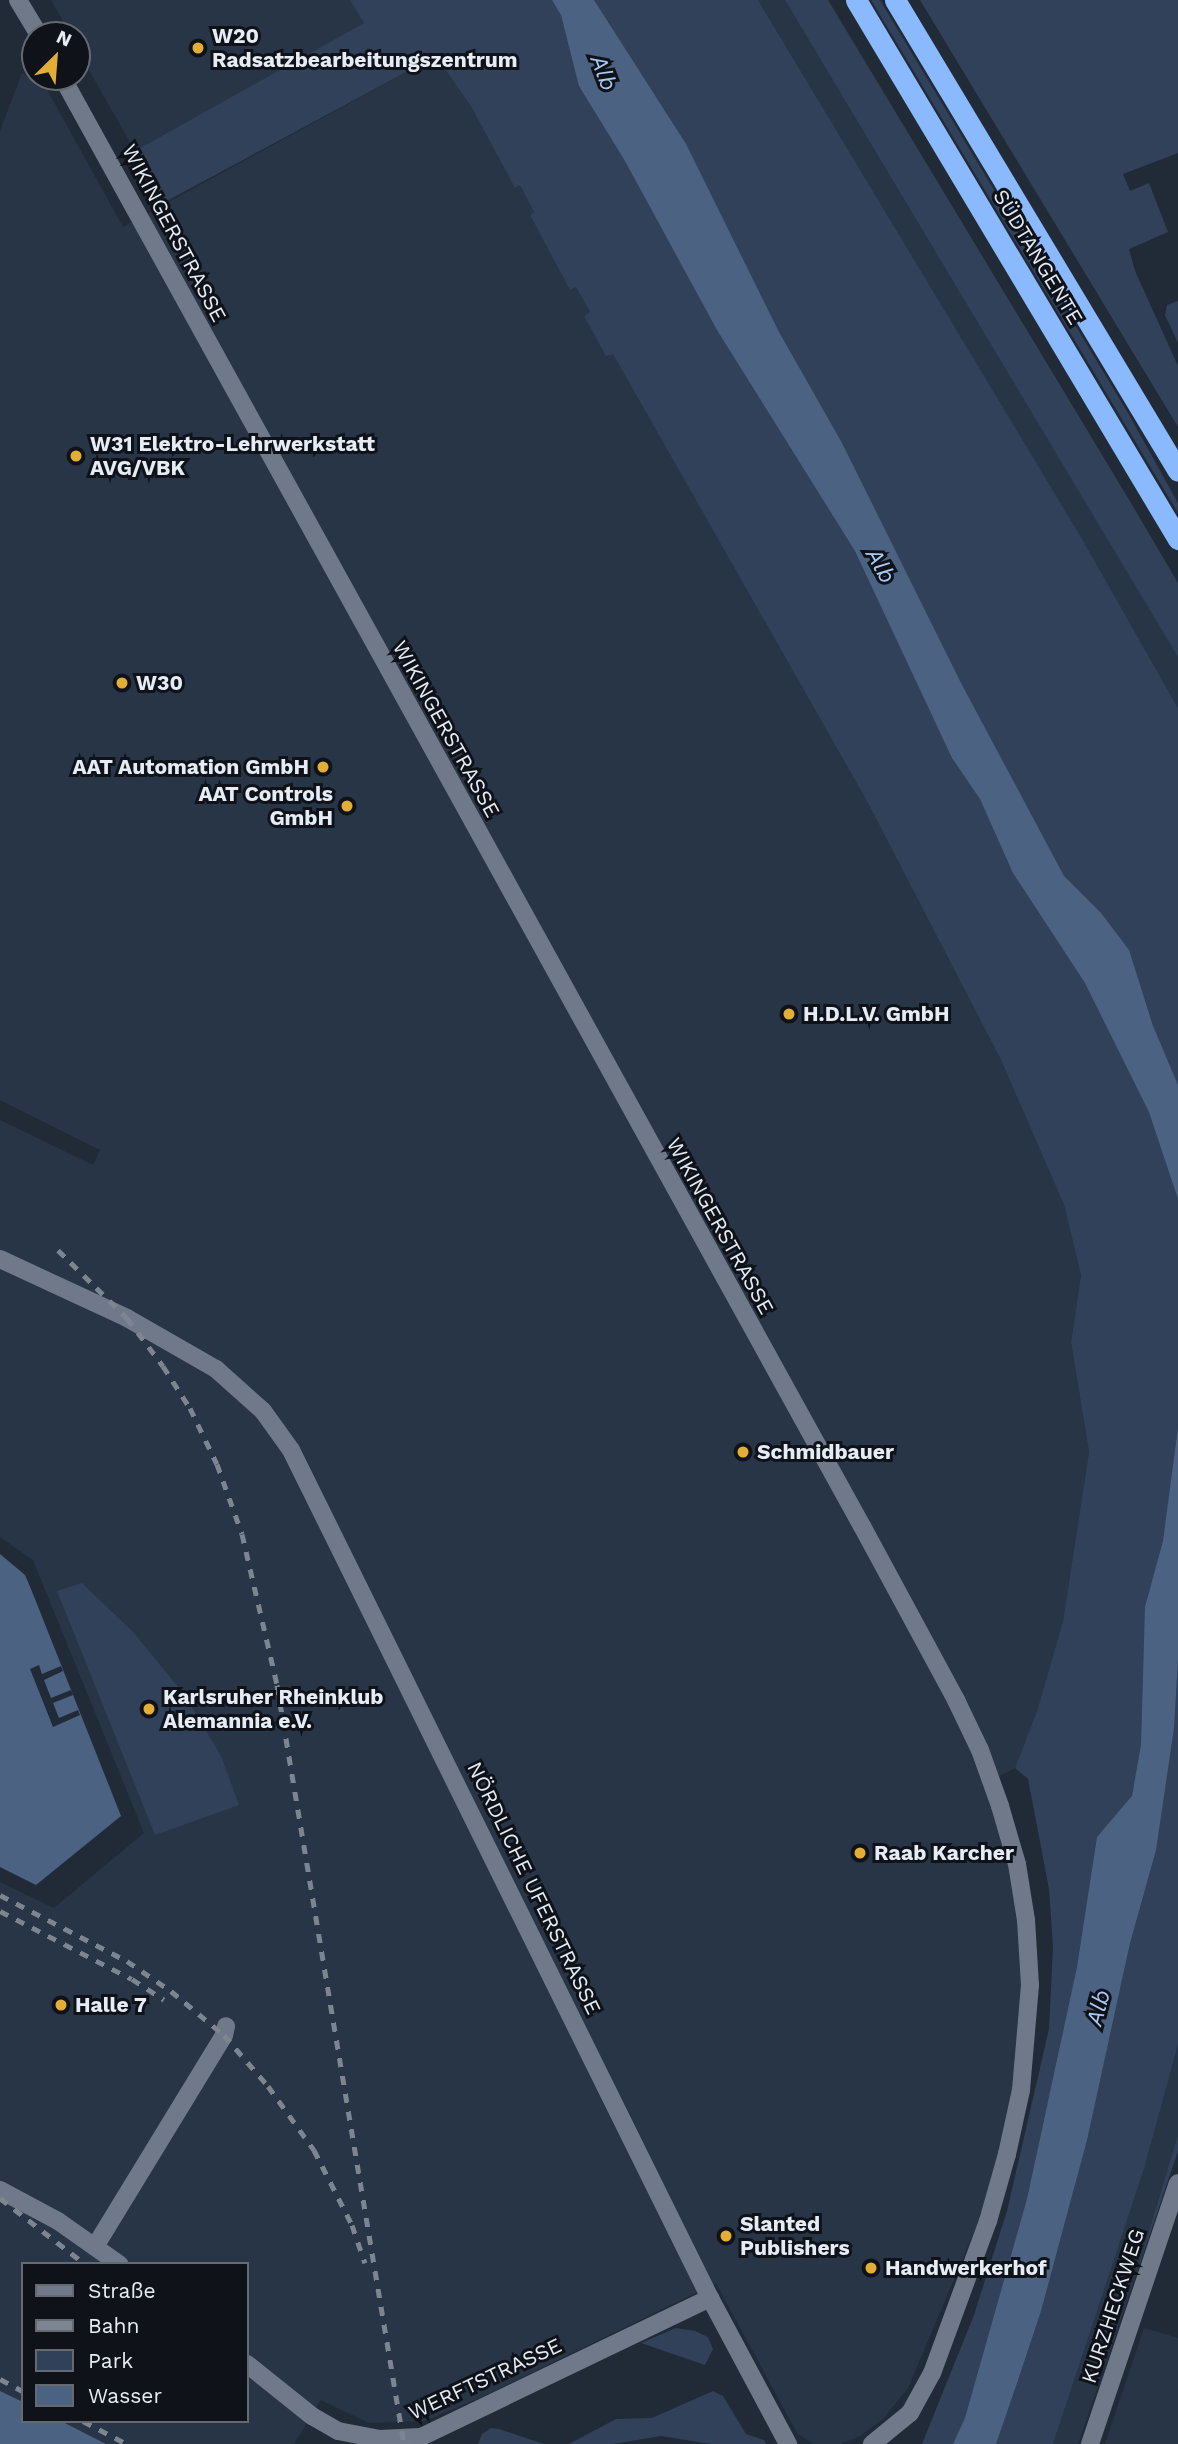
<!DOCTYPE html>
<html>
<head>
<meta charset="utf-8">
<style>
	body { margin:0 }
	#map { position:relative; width:1178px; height:2444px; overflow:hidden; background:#212b38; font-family:"Work Sans",sans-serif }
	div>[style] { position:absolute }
	.built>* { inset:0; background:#283547 }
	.green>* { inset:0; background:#304159 }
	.water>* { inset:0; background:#4c6282 }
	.pier>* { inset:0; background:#212b38 }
	.street>* { height:18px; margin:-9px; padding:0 9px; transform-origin:9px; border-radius:9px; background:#6f7989 }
	.highway>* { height:21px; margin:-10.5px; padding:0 10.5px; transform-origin:10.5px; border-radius:10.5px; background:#8bb9fd }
	.rail>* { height:5px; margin-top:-2.5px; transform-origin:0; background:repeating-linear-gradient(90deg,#7c8590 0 9px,transparent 0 18px) }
	.dots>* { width:19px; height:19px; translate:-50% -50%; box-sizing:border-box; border:4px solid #0f1319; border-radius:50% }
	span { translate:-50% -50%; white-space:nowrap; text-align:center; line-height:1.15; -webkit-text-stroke:6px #0f1319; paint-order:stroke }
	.poi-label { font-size:21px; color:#e5ecf5; font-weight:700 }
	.left { translate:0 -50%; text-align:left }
	.right { translate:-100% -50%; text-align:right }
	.street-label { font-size:21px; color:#e5ecf5 }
	.water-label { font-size:23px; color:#abc9f5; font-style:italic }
	.legend { position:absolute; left:21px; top:2262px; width:228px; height:161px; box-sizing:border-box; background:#0f1319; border:2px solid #656a71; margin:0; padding:9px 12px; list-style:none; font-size:21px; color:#e5ecf5 }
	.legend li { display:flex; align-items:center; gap:14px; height:35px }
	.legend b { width:35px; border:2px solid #656a71 }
	.north { position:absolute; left:21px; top:21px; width:70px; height:70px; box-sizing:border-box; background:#0f1319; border:2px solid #656a71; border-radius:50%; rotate:25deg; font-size:19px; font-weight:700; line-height:28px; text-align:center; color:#e5ecf5 }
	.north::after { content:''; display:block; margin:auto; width:24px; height:32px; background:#e3ae35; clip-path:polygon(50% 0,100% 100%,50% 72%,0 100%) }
</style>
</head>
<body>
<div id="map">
	<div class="built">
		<div style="clip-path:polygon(51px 0,350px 0,365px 23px,135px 151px,85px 63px,77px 45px,77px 35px,71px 35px)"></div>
		<div style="clip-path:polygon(758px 0,785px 0,1099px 521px,1178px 657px,1178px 708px,1081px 537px)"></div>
		<div style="clip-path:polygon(436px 56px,472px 108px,515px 187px,520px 185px,534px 212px,530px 215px,570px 289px,576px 286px,590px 313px,584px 316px,606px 355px,613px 353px,868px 803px,1001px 1060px,1064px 1205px,1081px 1275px,1071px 1342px,1089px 1452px,1063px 1621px,1037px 1711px,1015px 1768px,992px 1780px,1017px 1864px,1030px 1985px,1007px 2154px,908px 2388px,883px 2419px,860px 2436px,841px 2444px,813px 2444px,797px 2433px,716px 2283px,484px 2396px,425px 2421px,369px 2423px,321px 2400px,294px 2444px,106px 2444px,61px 2421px,247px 2421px,247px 2264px,23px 2264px,23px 2402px,0 2391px,0 1882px,54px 1908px,144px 1833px,33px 1560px,0 1537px,0 1120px,93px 1165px,100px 1150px,0 1100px,0 131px,22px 73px,45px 86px,123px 227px)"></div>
		<div style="clip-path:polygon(1178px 2045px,1178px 2135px,1132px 2287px,1078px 2444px,1053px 2444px,1144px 2169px)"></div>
		<div style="clip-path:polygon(1144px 2328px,1178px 2338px,1178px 2444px,1105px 2444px)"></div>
	</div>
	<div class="green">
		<div style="clip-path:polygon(350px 0,758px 0,1081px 537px,1178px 708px,1178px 2045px,1144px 2169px,1053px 2444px,922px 2444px,974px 2315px,1007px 2211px,1049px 2029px,1053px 1947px,1049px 1889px,1028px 1779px,1015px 1768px,1037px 1711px,1063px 1621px,1089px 1452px,1071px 1342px,1081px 1275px,1064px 1205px,1001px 1060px,868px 803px,613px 354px,606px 356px,584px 316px,590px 312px,576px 287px,570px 290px,530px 215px,534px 212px,520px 185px,515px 188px,472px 108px,436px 56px,165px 202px,135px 151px,364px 23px)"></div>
		<div style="clip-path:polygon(785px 0,828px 0,1131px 503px,1178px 583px,1178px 657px)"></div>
		<div style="clip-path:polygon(871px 0,880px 0,1128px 413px,1178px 503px,1178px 513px)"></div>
		<div style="clip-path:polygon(920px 0,1178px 0,1178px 153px,1123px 174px,1130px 191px,1149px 183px,1168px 232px,1129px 249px,1135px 271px,1178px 366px,1178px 427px)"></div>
		<div style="clip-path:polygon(1178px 301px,1178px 343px,1165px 315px,1167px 305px)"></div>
		<div style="clip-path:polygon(82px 1583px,133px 1632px,184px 1694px,221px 1756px,239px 1805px,155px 1835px,57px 1591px)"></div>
		<div style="clip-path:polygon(1178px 2135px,1178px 2151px,1132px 2287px)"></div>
		<div style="clip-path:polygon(676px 2328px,695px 2331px,708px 2337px,713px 2349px,705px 2365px,641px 2343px)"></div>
		<div style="clip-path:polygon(713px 2391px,723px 2396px,746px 2434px,764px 2440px,766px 2444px,711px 2444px,661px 2436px,613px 2444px,569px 2444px,616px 2419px,652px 2418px)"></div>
		<div style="clip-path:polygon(491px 2428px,499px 2429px,544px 2444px,478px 2444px,482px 2434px)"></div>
	</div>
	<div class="water">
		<div style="clip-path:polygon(552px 0,594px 0,686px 144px,779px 332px,842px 443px,961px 683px,1064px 876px,1101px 913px,1129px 950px,1153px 1026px,1178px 1085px,1178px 1199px,1149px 1112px,1085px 983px,1013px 873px,980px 799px,952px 758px,855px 551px,717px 330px,625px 161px,579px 86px,561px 15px)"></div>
		<div style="clip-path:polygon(1178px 1428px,1178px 1659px,1174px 1728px,1156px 1850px,1130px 1943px,1087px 2140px,1041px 2311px,1017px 2383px,996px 2444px,953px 2444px,965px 2418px,1027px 2199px,1077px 1967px,1097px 1837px,1132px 1796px,1141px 1745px,1145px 1607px,1163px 1541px)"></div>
		<div style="clip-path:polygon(0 1554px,25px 1575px,31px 1589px,121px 1816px,36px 1885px,0 1867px)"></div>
		<div style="clip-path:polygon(0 2391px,23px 2402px,23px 2421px,61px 2421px,106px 2444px,0 2444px)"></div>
	</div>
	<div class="pier">
		<div style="clip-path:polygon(39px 1665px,42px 1674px,61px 1666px,63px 1671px,44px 1680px,51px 1698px,71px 1690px,73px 1695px,53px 1703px,59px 1718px,78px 1710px,80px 1715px,53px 1727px,30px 1669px)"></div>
	</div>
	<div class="street">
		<div style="left:18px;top:0;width:41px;rotate:59deg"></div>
		<div style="left:62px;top:77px;width:1655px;rotate:61.1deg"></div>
		<div style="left:862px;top:1526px;width:198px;rotate:61.6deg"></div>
		<div style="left:956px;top:1700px;width:55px;rotate:64.4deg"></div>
		<div style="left:980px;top:1750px;width:59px;rotate:70.3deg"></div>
		<div style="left:1000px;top:1806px;width:60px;rotate:73.7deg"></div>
		<div style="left:1017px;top:1864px;width:57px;rotate:80.9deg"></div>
		<div style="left:1026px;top:1920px;width:65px;rotate:86.5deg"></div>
		<div style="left:1030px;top:1985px;width:105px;rotate:94.9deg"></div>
		<div style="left:1021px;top:2090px;width:66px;rotate:102.3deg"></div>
		<div style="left:1007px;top:2154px;width:70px;rotate:105.8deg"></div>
		<div style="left:988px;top:2221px;width:162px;rotate:110.2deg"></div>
		<div style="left:932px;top:2373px;width:46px;rotate:118.8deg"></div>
		<div style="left:910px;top:2413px;width:49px;rotate:140.8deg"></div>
		<div style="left:0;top:1259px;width:140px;rotate:24.9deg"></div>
		<div style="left:127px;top:1318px;width:103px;rotate:29.8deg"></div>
		<div style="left:216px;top:1369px;width:63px;rotate:41.8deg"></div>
		<div style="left:263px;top:1411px;width:48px;rotate:54.3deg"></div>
		<div style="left:291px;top:1450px;width:946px;rotate:63.71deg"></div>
		<div style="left:710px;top:2298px;width:166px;rotate:61.9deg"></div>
		<div style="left:0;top:2190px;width:66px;rotate:28.1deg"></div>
		<div style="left:58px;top:2221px;width:75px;rotate:35.2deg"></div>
		<div style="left:96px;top:2245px;width:246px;rotate:-58.6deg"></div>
		<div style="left:224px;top:2035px;width:9px;rotate:-77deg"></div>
		<div style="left:247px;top:2364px;width:83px;rotate:38.7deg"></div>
		<div style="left:312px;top:2416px;width:30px;rotate:30deg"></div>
		<div style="left:338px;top:2431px;width:43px;rotate:10.8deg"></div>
		<div style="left:380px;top:2439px;width:41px;rotate:-2.8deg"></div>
		<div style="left:421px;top:2437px;width:321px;rotate:-25.7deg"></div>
		<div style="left:1090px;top:2444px;width:275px;rotate:-71.4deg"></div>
	</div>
	<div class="highway">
		<div style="left:856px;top:0;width:628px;rotate:59.15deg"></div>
		<div style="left:895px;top:0;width:549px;rotate:59deg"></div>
	</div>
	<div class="rail">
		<div style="left:58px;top:1250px;width:97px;rotate:44.6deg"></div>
		<div style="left:127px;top:1318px;width:60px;rotate:53.1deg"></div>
		<div style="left:163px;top:1366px;width:50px;rotate:57.3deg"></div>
		<div style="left:190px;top:1408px;width:62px;rotate:64.3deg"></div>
		<div style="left:217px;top:1464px;width:74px;rotate:70.3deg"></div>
		<div style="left:242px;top:1534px;width:155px;rotate:76.9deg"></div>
		<div style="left:277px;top:1685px;width:770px;rotate:80.5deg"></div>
		<div style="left:0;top:1895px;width:143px;rotate:27.5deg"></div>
		<div style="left:127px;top:1961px;width:53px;rotate:34.3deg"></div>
		<div style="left:171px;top:1991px;width:69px;rotate:39.7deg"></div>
		<div style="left:224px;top:2035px;width:67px;rotate:49.2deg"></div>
		<div style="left:268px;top:2086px;width:79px;rotate:54.3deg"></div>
		<div style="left:314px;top:2150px;width:84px;rotate:63.1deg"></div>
		<div style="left:352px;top:2225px;width:40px;rotate:71.1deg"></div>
		<div style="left:0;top:1911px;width:148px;rotate:27.3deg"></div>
		<div style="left:132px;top:1979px;width:38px;rotate:33deg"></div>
		<div style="left:0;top:2198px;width:108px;rotate:37.8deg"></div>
		<div style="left:0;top:2379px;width:26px;rotate:28deg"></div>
		<div style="left:83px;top:2421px;width:50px;rotate:27.6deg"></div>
	</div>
	<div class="dots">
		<div style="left:198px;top:48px;background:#e3ae35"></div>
		<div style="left:76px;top:456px;background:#e3ae35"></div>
		<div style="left:122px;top:683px;background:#e3ae35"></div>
		<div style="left:323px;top:767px;background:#e3ae35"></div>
		<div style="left:347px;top:806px;background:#e3ae35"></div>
		<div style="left:789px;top:1014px;background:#e3ae35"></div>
		<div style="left:743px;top:1452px;background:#e3ae35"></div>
		<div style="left:149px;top:1709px;background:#e3ae35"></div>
		<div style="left:860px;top:1853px;background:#e3ae35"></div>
		<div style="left:61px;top:2005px;background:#e3ae35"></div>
		<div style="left:726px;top:2236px;background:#e3ae35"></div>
		<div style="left:871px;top:2268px;background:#e3ae35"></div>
	</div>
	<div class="poi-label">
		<span class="left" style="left:212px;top:48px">W20<br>Radsatzbearbeitungszentrum</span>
		<span class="left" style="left:90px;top:456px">W31 Elektro-Lehrwerkstatt<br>AVG/VBK</span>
		<span class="left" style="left:136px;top:683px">W30</span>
		<span class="right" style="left:309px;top:767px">AAT Automation GmbH</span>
		<span class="right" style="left:333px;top:806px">AAT Controls<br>GmbH</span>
		<span class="left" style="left:803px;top:1014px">H.D.L.V. GmbH</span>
		<span class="left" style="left:757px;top:1452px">Schmidbauer</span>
		<span class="left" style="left:163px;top:1709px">Karlsruher Rheinklub<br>Alemannia e.V.</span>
		<span class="left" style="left:874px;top:1853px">Raab Karcher</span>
		<span class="left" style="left:75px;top:2005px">Halle 7</span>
		<span class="left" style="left:740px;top:2236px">Slanted<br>Publishers</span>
		<span class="left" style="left:885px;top:2268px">Handwerkerhof</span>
	</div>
	<div class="street-label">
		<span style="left:174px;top:233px;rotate:62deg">WIKINGERSTRASSE</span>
		<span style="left:1038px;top:257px;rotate:59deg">SÜDTANGENTE</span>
		<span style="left:446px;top:729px;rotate:61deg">WIKINGERSTRASSE</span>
		<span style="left:720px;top:1226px;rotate:61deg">WIKINGERSTRASSE</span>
		<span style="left:534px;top:1888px;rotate:64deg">NÖRDLICHE UFERSTRASSE</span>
		<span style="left:1113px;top:2306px;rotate:-72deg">KURZHECKWEG</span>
		<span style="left:485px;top:2379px;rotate:-25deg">WERFTSTRASSE</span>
	</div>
	<div class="water-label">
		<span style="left:603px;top:73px;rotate:69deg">Alb</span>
		<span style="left:880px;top:566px;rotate:60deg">Alb</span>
		<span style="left:1099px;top:2008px;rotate:-75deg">Alb</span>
	</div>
	<ul class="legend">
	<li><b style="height:9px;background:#6f7989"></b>Straße</li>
	<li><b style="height:9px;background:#7c8590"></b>Bahn</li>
	<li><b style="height:19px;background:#304159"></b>Park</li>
	<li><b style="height:19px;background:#4c6282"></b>Wasser</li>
	</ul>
	<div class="north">N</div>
</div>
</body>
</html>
